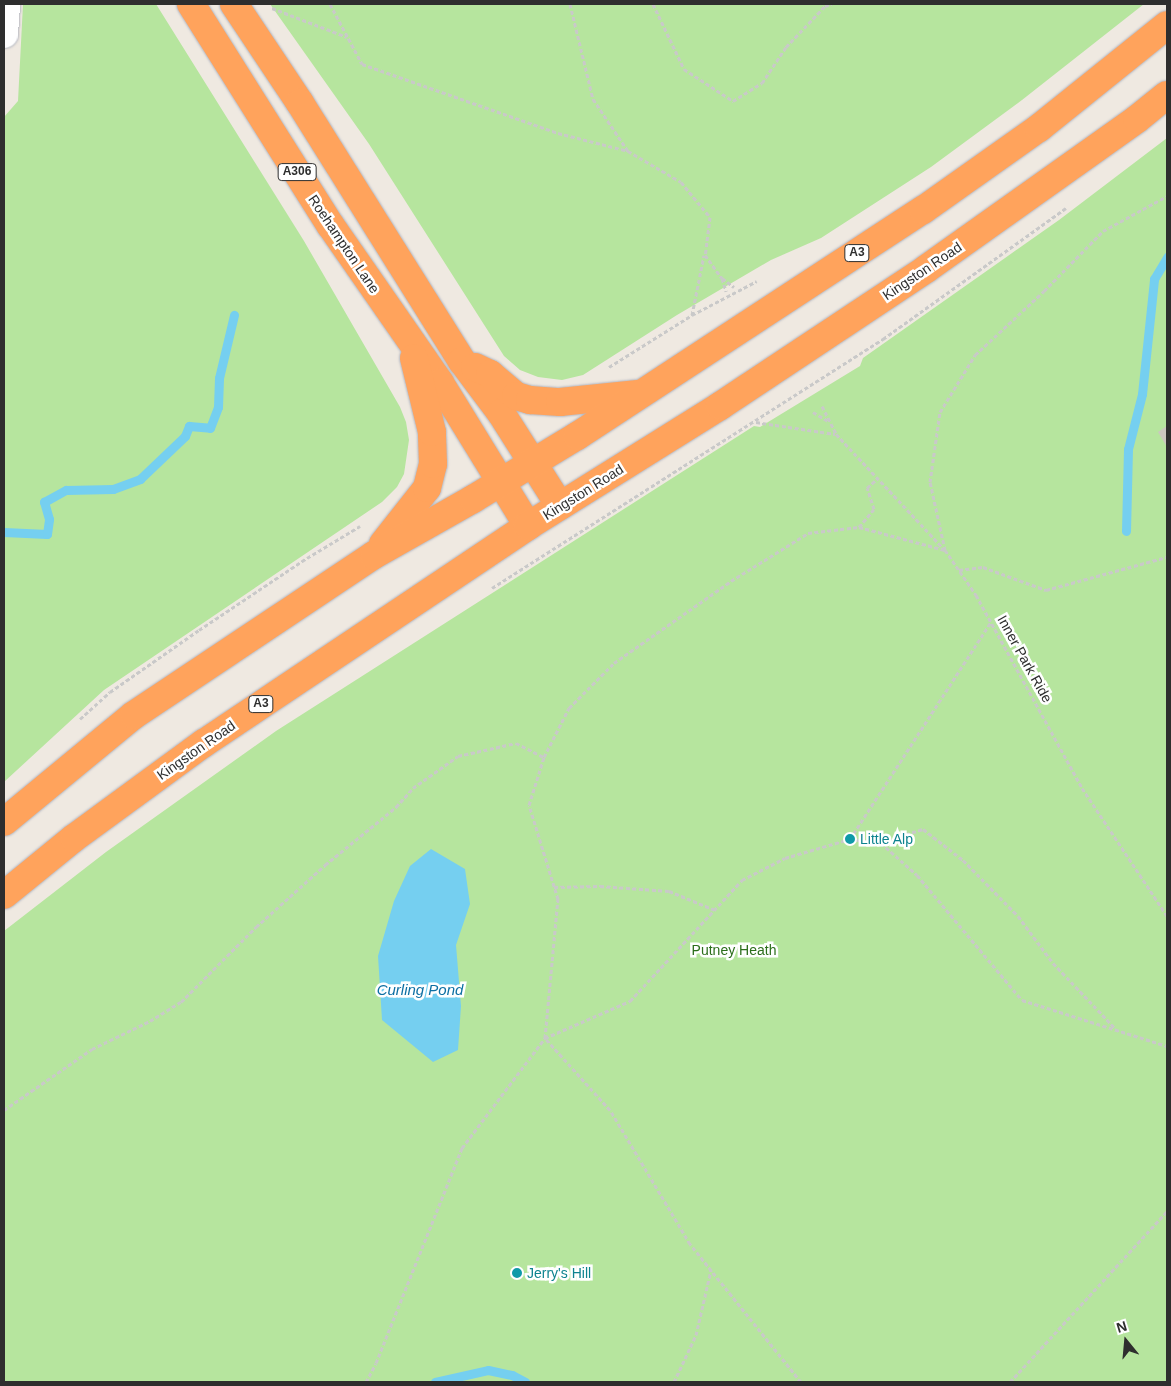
<!DOCTYPE html>
<html>
<head>
<meta charset="utf-8">
<style>
	body { margin:0 }
	#map { position:relative; width:1171px; height:1386px; overflow:hidden; background:#efe9e1; font-family:Arial,sans-serif }
	div>[style] { position:absolute }
	.green>* { inset:0; background:#b6e59e }
	.water>* { inset:0; background:#75cff0 }
	.stream>* { height:9px; margin:-4.5px; padding:0 4.5px; transform-origin:4.5px; border-radius:4.5px; background:#75cff0 }
	.building>* { inset:0; background:#cbc7bf }
	.path>* { height:3px; margin-top:-1.5px; transform-origin:0; background:repeating-linear-gradient(90deg,#c9c9c9 0 4px,transparent 0 6.5px) }
	.roads { filter:drop-shadow(0 0 1px #b4b7c1) drop-shadow(0 0 1px #b4b7c1) }
	.minor>* { height:28px; margin:-14px; padding:0 14px; transform-origin:14px; border-radius:14px; background:#fff }
	.highway>* { height:28px; margin:-14px; padding:0 14px; transform-origin:14px; border-radius:14px; background:#ffa35c }
	.dots>* { width:14px; height:14px; translate:-50% -50%; box-sizing:border-box; border:2px solid #fff; border-radius:50% }
	span { translate:-50% -50%; white-space:nowrap; text-align:center; line-height:1.15; -webkit-text-stroke:5px #fff; paint-order:stroke }
	.shield-label span { padding:1px 4px; background:#fff; border:1px solid; border-radius:4px; -webkit-text-stroke-width:0 }
	.shield-label { font-size:12px; color:#2e2e2e; font-weight:700 }
	.street-label { font-size:14px; color:#2e2e2e }
	.culture-label { font-size:14px; color:#0d838f }
	.left { translate:0 -50%; text-align:left }
	.park-label { font-size:14px; color:#2c6e1b }
	.water-label { font-size:15px; color:#0d6fa3; font-style:italic }
	.frame { position:absolute; inset:0; border:5px solid #2e2e2e; pointer-events:none }
	.north { position:absolute; left:1101px; top:1316px; width:50px; height:50px; -webkit-text-stroke:4px #fff; paint-order:stroke; rotate:343deg; font-size:14px; font-weight:700; line-height:20px; text-align:center; color:#2e2e2e }
	.north::after { content:''; display:block; margin:auto; width:18px; height:22px; background:#2e2e2e; clip-path:polygon(50% 0,100% 100%,50% 72%,0 100%) }
</style>
</head>
<body>
<div id="map">
	<div class="green">
		<div style="clip-path:polygon(23px 4px,156px 4px,304px 241px,400px 407px,406px 422px,409px 440px,404px 474px,397px 487px,382px 502px,104px 690px,4px 782px,4px 117px,18px 101px)"></div>
		<div style="clip-path:polygon(270px 4px,1144px 4px,1022px 100px,931px 167px,821px 238px,771px 260px,677px 315px,583px 375px,562px 380px,538px 377px,520px 370px,504px 356px,369px 144px)"></div>
		<div style="clip-path:polygon(1167px 138px,1167px 1382px,4px 1382px,4px 931px,106px 852px,276px 731px,754px 426px,760px 427px,860px 366px,863px 358px,1059px 220px)"></div>
	</div>
	<div class="water">
		<div style="clip-path:polygon(431px 849px,465px 869px,470px 904px,456px 945px,461px 1006px,458px 1050px,433px 1062px,382px 1020px,378px 956px,394px 901px,410px 866px)"></div>
	</div>
	<div class="stream">
		<div style="left:1126px;top:531px;width:82px;rotate:-88.6deg"></div>
		<div style="left:1128px;top:449px;width:57px;rotate:-75.7deg"></div>
		<div style="left:1142px;top:394px;width:116px;rotate:-84deg"></div>
		<div style="left:1154px;top:279px;width:26px;rotate:-59deg"></div>
		<div style="left:4px;top:532px;width:43px;rotate:2.7deg"></div>
		<div style="left:47px;top:534px;width:15px;rotate:-82deg"></div>
		<div style="left:49px;top:519px;width:18px;rotate:-106deg"></div>
		<div style="left:44px;top:502px;width:25px;rotate:-29deg"></div>
		<div style="left:66px;top:490px;width:47px;rotate:-1.2deg"></div>
		<div style="left:113px;top:489px;width:29px;rotate:-20deg"></div>
		<div style="left:140px;top:479px;width:62px;rotate:-43.7deg"></div>
		<div style="left:185px;top:436px;width:11px;rotate:-68deg"></div>
		<div style="left:189px;top:426px;width:21px;rotate:5deg"></div>
		<div style="left:210px;top:428px;width:22px;rotate:-69deg"></div>
		<div style="left:218px;top:407px;width:29px;rotate:-88deg"></div>
		<div style="left:219px;top:378px;width:65px;rotate:-76.6deg"></div>
		<div style="left:435px;top:1382px;width:54px;rotate:-12.8deg"></div>
		<div style="left:488px;top:1370px;width:25px;rotate:12deg"></div>
		<div style="left:512px;top:1375px;width:15px;rotate:28deg"></div>
	</div>
	<div class="building">
		<div style="clip-path:polygon(1167px 426px,1167px 447px,1158px 432px)"></div>
	</div>
	<div class="path">
		<div style="left:330px;top:4px;width:68px;rotate:61.9deg"></div>
		<div style="left:362px;top:64px;width:208px;rotate:19.4deg"></div>
		<div style="left:558px;top:133px;width:72px;rotate:14.4deg"></div>
		<div style="left:628px;top:151px;width:61px;rotate:30.3deg"></div>
		<div style="left:681px;top:182px;width:45px;rotate:50.4deg"></div>
		<div style="left:710px;top:217px;width:38px;rotate:97deg"></div>
		<div style="left:705px;top:255px;width:29px;rotate:54deg"></div>
		<div style="left:722px;top:278px;width:15px;rotate:37deg"></div>
		<div style="left:570px;top:4px;width:98px;rotate:76.4deg"></div>
		<div style="left:593px;top:99px;width:63px;rotate:56.1deg"></div>
		<div style="left:653px;top:4px;width:72px;rotate:64.5deg"></div>
		<div style="left:684px;top:69px;width:59px;rotate:33.1deg"></div>
		<div style="left:733px;top:101px;width:34px;rotate:-32deg"></div>
		<div style="left:762px;top:83px;width:43px;rotate:-56.3deg"></div>
		<div style="left:786px;top:47px;width:57px;rotate:-46.4deg"></div>
		<div style="left:825px;top:6px;width:7px;rotate:-16deg"></div>
		<div style="left:272px;top:8px;width:80px;rotate:21.1deg"></div>
		<div style="left:722px;top:278px;width:14px;rotate:73deg"></div>
		<div style="left:692px;top:315px;width:61px;rotate:-78.7deg"></div>
		<div style="left:609px;top:367px;width:98px;rotate:-32.1deg"></div>
		<div style="left:692px;top:315px;width:73px;rotate:-27.6deg"></div>
		<div style="left:822px;top:406px;width:31px;rotate:63deg"></div>
		<div style="left:836px;top:434px;width:159px;rotate:46.8deg"></div>
		<div style="left:945px;top:550px;width:55px;rotate:55.4deg"></div>
		<div style="left:976px;top:595px;width:220px;rotate:61.2deg"></div>
		<div style="left:1082px;top:788px;width:154px;rotate:56.4deg"></div>
		<div style="left:813px;top:412px;width:17px;rotate:31deg"></div>
		<div style="left:756px;top:422px;width:80px;rotate:8.6deg"></div>
		<div style="left:859px;top:527px;width:23px;rotate:-50deg"></div>
		<div style="left:874px;top:509px;width:22px;rotate:-108deg"></div>
		<div style="left:867px;top:488px;width:15px;rotate:-42deg"></div>
		<div style="left:959px;top:570px;width:24px;rotate:-7deg"></div>
		<div style="left:983px;top:567px;width:67px;rotate:20.1deg"></div>
		<div style="left:1046px;top:590px;width:125px;rotate:-15.3deg"></div>
		<div style="left:492px;top:588px;width:464px;rotate:-32.5deg"></div>
		<div style="left:883px;top:339px;width:225px;rotate:-35.6deg"></div>
		<div style="left:80px;top:719px;width:40px;rotate:-42deg"></div>
		<div style="left:110px;top:692px;width:108px;rotate:-34.9deg"></div>
		<div style="left:199px;top:630px;width:130px;rotate:-33.7deg"></div>
		<div style="left:307px;top:558px;width:62px;rotate:-31.1deg"></div>
		<div style="left:850px;top:839px;width:259px;rotate:-57deg"></div>
		<div style="left:881px;top:842px;width:44px;rotate:-17.2deg"></div>
		<div style="left:923px;top:829px;width:51px;rotate:37.8deg"></div>
		<div style="left:963px;top:860px;width:78px;rotate:45.5deg"></div>
		<div style="left:1018px;top:916px;width:59px;rotate:53.3deg"></div>
		<div style="left:1053px;top:963px;width:90px;rotate:46.4deg"></div>
		<div style="left:554px;top:887px;width:46px;rotate:-1.2deg"></div>
		<div style="left:600px;top:886px;width:69px;rotate:4.1deg"></div>
		<div style="left:669px;top:891px;width:50px;rotate:22.4deg"></div>
		<div style="left:4px;top:1110px;width:107px;rotate:-34.7deg"></div>
		<div style="left:92px;top:1049px;width:64px;rotate:-25.8deg"></div>
		<div style="left:150px;top:1021px;width:36px;rotate:-32deg"></div>
		<div style="left:181px;top:1002px;width:106px;rotate:-45deg"></div>
		<div style="left:256px;top:927px;width:93px;rotate:-41.9deg"></div>
		<div style="left:325px;top:865px;width:92px;rotate:-39.2deg"></div>
		<div style="left:396px;top:807px;width:25px;rotate:-48deg"></div>
		<div style="left:413px;top:788px;width:55px;rotate:-35.4deg"></div>
		<div style="left:458px;top:756px;width:59px;rotate:-12.6deg"></div>
		<div style="left:516px;top:743px;width:31px;rotate:27deg"></div>
		<div style="left:366px;top:1382px;width:21px;rotate:-62deg"></div>
		<div style="left:376px;top:1363px;width:232px;rotate:-68.2deg"></div>
		<div style="left:462px;top:1148px;width:138px;rotate:-53deg"></div>
		<div style="left:545px;top:1038px;width:140px;rotate:-84.7deg"></div>
		<div style="left:558px;top:899px;width:98px;rotate:-107.1deg"></div>
		<div style="left:529px;top:805px;width:50px;rotate:-72.6deg"></div>
		<div style="left:544px;top:757px;width:55px;rotate:-63deg"></div>
		<div style="left:569px;top:708px;width:64px;rotate:-45deg"></div>
		<div style="left:614px;top:663px;width:143px;rotate:-35deg"></div>
		<div style="left:731px;top:581px;width:91px;rotate:-31.9deg"></div>
		<div style="left:808px;top:533px;width:51px;rotate:-6.7deg"></div>
		<div style="left:859px;top:527px;width:89px;rotate:15deg"></div>
		<div style="left:945px;top:550px;width:70px;rotate:-102.4deg"></div>
		<div style="left:930px;top:482px;width:71px;rotate:-81.9deg"></div>
		<div style="left:940px;top:412px;width:67px;rotate:-58.4deg"></div>
		<div style="left:975px;top:355px;width:94px;rotate:-42.8deg"></div>
		<div style="left:1044px;top:291px;width:84px;rotate:-45.5deg"></div>
		<div style="left:1103px;top:231px;width:73px;rotate:-28.7deg"></div>
		<div style="left:674px;top:1382px;width:52px;rotate:-64.9deg"></div>
		<div style="left:696px;top:1335px;width:67px;rotate:-77deg"></div>
		<div style="left:801px;top:1382px;width:177px;rotate:-128.8deg"></div>
		<div style="left:690px;top:1244px;width:156px;rotate:-120.8deg"></div>
		<div style="left:610px;top:1110px;width:97px;rotate:-132.1deg"></div>
		<div style="left:545px;top:1038px;width:93px;rotate:-23.5deg"></div>
		<div style="left:630px;top:1001px;width:165px;rotate:-47.2deg"></div>
		<div style="left:742px;top:880px;width:48px;rotate:-27.1deg"></div>
		<div style="left:785px;top:858px;width:68px;rotate:-16.3deg"></div>
		<div style="left:850px;top:839px;width:31px;rotate:7deg"></div>
		<div style="left:881px;top:843px;width:48px;rotate:41.6deg"></div>
		<div style="left:917px;top:875px;width:163px;rotate:50deg"></div>
		<div style="left:1022px;top:1000px;width:152px;rotate:17.6deg"></div>
		<div style="left:1010px;top:1382px;width:232px;rotate:-47.4deg"></div>
	</div>
	<div class="roads">
		<div class="minor">
			<div style="left:4px;top:34px;width:30px;rotate:-86deg"></div>
		</div>
		<div class="highway">
			<div style="left:191px;top:4px;width:262px;rotate:57.8deg"></div>
			<div style="left:331px;top:226px;width:191px;rotate:55.2deg"></div>
			<div style="left:440px;top:383px;width:168px;rotate:58.4deg"></div>
			<div style="left:234px;top:4px;width:119px;rotate:56.3deg"></div>
			<div style="left:300px;top:103px;width:305px;rotate:57.9deg"></div>
			<div style="left:462px;top:361px;width:65px;rotate:53.1deg"></div>
			<div style="left:501px;top:413px;width:110px;rotate:57.6deg"></div>
			<div style="left:475px;top:367px;width:17px;rotate:25deg"></div>
			<div style="left:490px;top:374px;width:34px;rotate:40deg"></div>
			<div style="left:516px;top:396px;width:15px;rotate:16deg"></div>
			<div style="left:530px;top:400px;width:30px;rotate:4deg"></div>
			<div style="left:560px;top:402px;width:76px;rotate:-6deg"></div>
			<div style="left:383px;top:544px;width:71px;rotate:-51.8deg"></div>
			<div style="left:427px;top:488px;width:25px;rotate:-76deg"></div>
			<div style="left:433px;top:464px;width:32px;rotate:-92deg"></div>
			<div style="left:432px;top:432px;width:76px;rotate:-103.7deg"></div>
			<div style="left:4px;top:822px;width:168px;rotate:-39.5deg"></div>
			<div style="left:134px;top:715px;width:288px;rotate:-33.7deg"></div>
			<div style="left:374px;top:555px;width:114px;rotate:-29.5deg"></div>
			<div style="left:473px;top:499px;width:122px;rotate:-31.2deg"></div>
			<div style="left:577px;top:436px;width:413px;rotate:-33.2deg"></div>
			<div style="left:923px;top:210px;width:142px;rotate:-35.3deg"></div>
			<div style="left:1039px;top:128px;width:164px;rotate:-38.8deg"></div>
			<div style="left:4px;top:895px;width:90px;rotate:-39.2deg"></div>
			<div style="left:74px;top:838px;width:161px;rotate:-36.2deg"></div>
			<div style="left:204px;top:743px;width:390px;rotate:-33.8deg"></div>
			<div style="left:528px;top:526px;width:226px;rotate:-32deg"></div>
			<div style="left:720px;top:406px;width:247px;rotate:-33.6deg"></div>
			<div style="left:926px;top:269px;width:259px;rotate:-35.4deg"></div>
			<div style="left:1137px;top:119px;width:38px;rotate:-39deg"></div>
		</div>
	</div>
	<div class="dots">
		<div style="left:850px;top:839px;background:#0f9aa8"></div>
		<div style="left:517px;top:1273px;background:#0f9aa8"></div>
	</div>
	<div class="shield-label">
		<span style="left:297px;top:172px">A306</span>
		<span style="left:857px;top:253px">A3</span>
		<span style="left:261px;top:704px">A3</span>
	</div>
	<div class="street-label">
		<span style="left:344px;top:244px;rotate:56deg">Roehampton Lane</span>
		<span style="left:922px;top:271px;rotate:-34deg">Kingston Road</span>
		<span style="left:583px;top:492px;rotate:-32deg">Kingston Road</span>
		<span style="left:1025px;top:659px;rotate:61deg">Inner Park Ride</span>
		<span style="left:196px;top:750px;rotate:-35deg">Kingston Road</span>
	</div>
	<div class="culture-label">
		<span class="left" style="left:860px;top:839px">Little Alp</span>
		<span class="left" style="left:527px;top:1273px">Jerry's Hill</span>
	</div>
	<div class="park-label">
		<span style="left:734px;top:950px">Putney Heath</span>
	</div>
	<div class="water-label">
		<span style="left:420px;top:990px">Curling Pond</span>
	</div>
	<div class="frame"></div>
	<div class="north">N</div>
</div>
</body>
</html>
